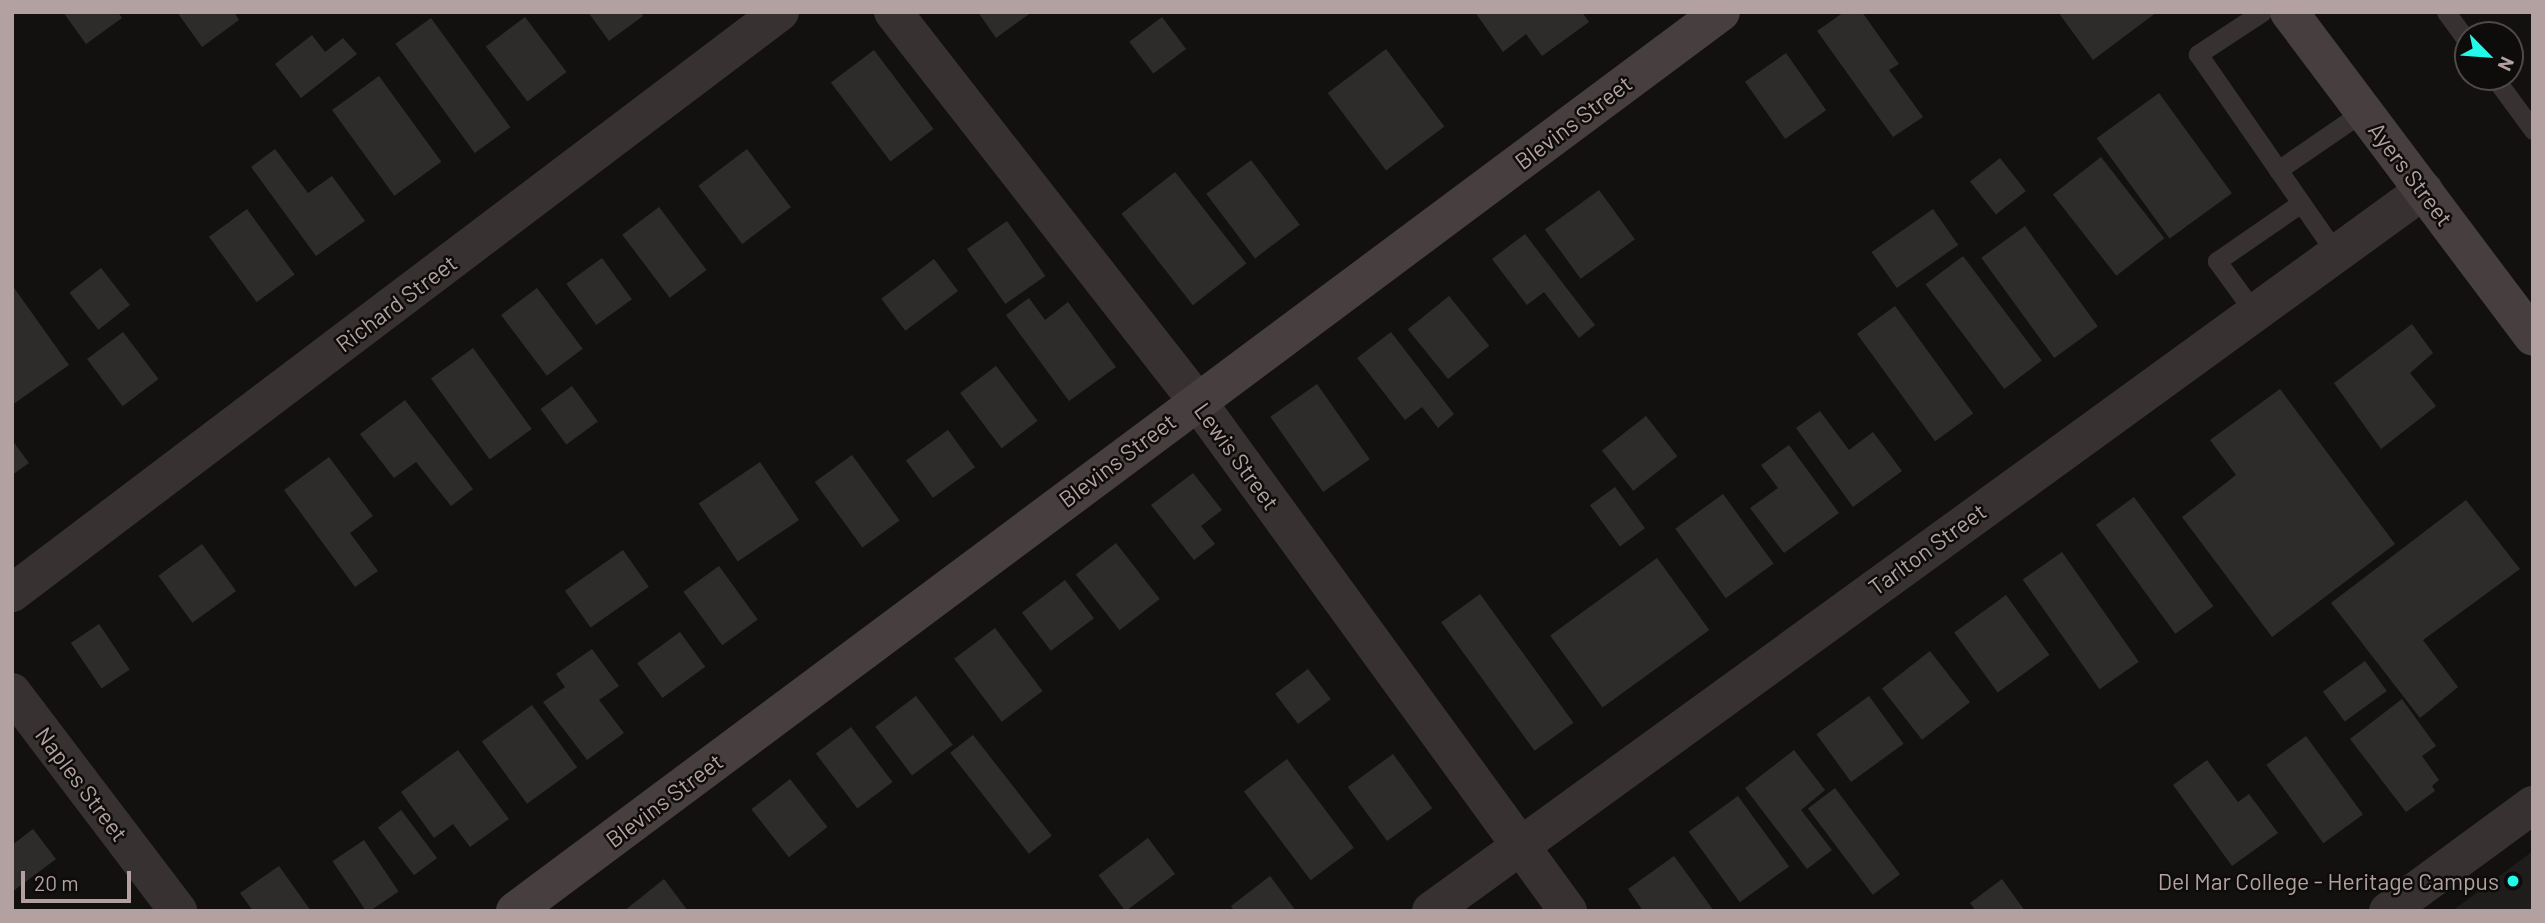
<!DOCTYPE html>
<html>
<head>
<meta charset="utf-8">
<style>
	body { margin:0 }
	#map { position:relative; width:2545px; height:923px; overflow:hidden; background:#121110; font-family:Barlow,sans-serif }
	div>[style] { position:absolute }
	.built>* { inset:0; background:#1f1d1c }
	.building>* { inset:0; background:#2e2c2b; transform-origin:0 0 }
	.lane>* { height:19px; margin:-9.5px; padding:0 9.5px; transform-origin:9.5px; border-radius:9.5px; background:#373231 }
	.street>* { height:38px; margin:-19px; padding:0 19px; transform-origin:19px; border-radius:19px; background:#373231 }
	.secondary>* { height:38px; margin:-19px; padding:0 19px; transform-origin:19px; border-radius:19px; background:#473f3f }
	.dots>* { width:19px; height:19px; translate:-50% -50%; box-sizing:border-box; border:4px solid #0d0c0b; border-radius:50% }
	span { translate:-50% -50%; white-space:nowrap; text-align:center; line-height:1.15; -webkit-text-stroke:5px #0d0c0b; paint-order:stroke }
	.street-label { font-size:23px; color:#b3a1a1 }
	.poi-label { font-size:23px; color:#b3a1a1 }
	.right { translate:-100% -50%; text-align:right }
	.frame { position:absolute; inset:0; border:14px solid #b3a1a1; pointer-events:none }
	.north { position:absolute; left:2454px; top:21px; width:70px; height:70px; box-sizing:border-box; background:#0d0c0b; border:2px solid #4f4847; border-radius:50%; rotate:115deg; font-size:19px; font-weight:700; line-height:28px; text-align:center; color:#b3a1a1 }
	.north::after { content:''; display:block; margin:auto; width:24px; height:32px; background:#21f9e9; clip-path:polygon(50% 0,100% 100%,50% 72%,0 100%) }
	.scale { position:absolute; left:21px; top:871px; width:110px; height:32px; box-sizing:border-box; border:4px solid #b3a1a1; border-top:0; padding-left:9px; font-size:21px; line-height:24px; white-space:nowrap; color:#b3a1a1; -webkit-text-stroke:5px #0d0c0b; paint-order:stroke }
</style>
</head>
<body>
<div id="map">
	<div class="built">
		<div style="clip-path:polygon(2533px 851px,2533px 911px,2452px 911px)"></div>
	</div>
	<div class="building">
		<div style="clip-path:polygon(63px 12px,118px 12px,122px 18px,86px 44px)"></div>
		<div style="clip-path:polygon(177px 12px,234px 12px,239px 20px,202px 47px)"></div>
		<div style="clip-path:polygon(588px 12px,641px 12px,643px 16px,609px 41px)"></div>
		<div style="clip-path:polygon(978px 12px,1032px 12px,996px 38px)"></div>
		<div style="clip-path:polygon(1475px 12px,1582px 12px,1589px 22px,1542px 56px,1526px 34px,1503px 52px)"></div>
		<div style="clip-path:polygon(1844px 12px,1862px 12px,1899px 64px,1889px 70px,1923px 117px,1893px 137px,1817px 31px)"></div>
		<div style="clip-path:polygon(2058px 12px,2157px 12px,2093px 60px)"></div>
		<div style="left:525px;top:17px;width:69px;height:49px;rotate:53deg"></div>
		<div style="left:1162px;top:17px;width:40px;height:41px;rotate:53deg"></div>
		<div style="left:431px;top:18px;width:135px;height:44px;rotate:54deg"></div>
		<div style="clip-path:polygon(312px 35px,325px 52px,343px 38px,357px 54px,301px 98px,275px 64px)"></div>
		<div style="left:1386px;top:49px;width:97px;height:73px;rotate:53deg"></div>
		<div style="left:874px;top:50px;width:99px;height:54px;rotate:53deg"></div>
		<div style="left:1786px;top:53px;width:70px;height:50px;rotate:55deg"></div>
		<div style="left:379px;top:76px;width:106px;height:58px;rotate:54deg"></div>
		<div style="left:2159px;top:93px;width:124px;height:77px;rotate:54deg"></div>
		<div style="clip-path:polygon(275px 149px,308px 193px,332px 176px,365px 221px,316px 256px,251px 167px)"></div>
		<div style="left:747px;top:149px;width:73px;height:61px;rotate:53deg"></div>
		<div style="left:2101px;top:157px;width:103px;height:61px;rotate:52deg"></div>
		<div style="left:2000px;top:158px;width:42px;height:38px;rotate:52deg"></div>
		<div style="left:1251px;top:160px;width:81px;height:56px;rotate:53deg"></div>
		<div style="left:1175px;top:172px;width:116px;height:68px;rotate:52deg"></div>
		<div style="left:1599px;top:190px;width:61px;height:67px;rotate:54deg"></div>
		<div style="left:659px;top:207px;width:79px;height:46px;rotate:53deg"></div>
		<div style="left:247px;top:209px;width:81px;height:47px;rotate:54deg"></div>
		<div style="left:1933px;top:209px;width:44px;height:75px;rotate:55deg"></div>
		<div style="left:1007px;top:221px;width:67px;height:49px;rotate:55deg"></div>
		<div style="left:2025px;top:226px;width:124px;height:54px;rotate:54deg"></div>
		<div style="clip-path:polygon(1525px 234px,1595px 325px,1579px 338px,1544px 292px,1527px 305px,1492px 259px)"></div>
		<div style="left:1963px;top:256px;width:131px;height:47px;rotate:53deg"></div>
		<div style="left:602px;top:258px;width:51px;height:44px;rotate:54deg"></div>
		<div style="left:934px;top:259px;width:40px;height:66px;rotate:53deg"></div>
		<div style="left:101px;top:268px;width:47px;height:40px;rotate:52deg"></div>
		<div style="clip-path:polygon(12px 285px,69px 365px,12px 405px)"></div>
		<div style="left:537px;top:288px;width:76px;height:45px;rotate:53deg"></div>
		<div style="left:1449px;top:296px;width:64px;height:53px;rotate:51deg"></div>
		<div style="clip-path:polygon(1029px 298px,1045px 320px,1068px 302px,1116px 367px,1069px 401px,1006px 315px)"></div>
		<div style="left:1895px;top:306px;width:133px;height:47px;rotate:54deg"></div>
		<div style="clip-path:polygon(2412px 324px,2433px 353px,2410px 373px,2436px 406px,2381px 449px,2334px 383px)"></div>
		<div style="left:123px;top:332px;width:59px;height:45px;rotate:53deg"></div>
		<div style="clip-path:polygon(1391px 332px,1454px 414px,1438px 428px,1422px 407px,1405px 420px,1357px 358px)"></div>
		<div style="left:473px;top:348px;width:100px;height:52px;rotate:54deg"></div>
		<div style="left:996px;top:366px;width:69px;height:45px;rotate:53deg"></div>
		<div style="left:1317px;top:384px;width:92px;height:57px;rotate:55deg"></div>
		<div style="left:572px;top:386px;width:44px;height:39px;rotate:54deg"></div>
		<div style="clip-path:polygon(2280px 389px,2395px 544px,2272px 637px,2182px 517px,2236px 475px,2210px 440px)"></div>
		<div style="clip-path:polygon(405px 400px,473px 489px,451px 506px,416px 462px,394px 478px,360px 434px)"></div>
		<div style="clip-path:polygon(1820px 411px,1849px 450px,1873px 432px,1902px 471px,1853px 507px,1796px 428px)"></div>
		<div style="left:1646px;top:416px;width:51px;height:56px;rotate:52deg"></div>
		<div style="left:948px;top:430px;width:46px;height:52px;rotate:54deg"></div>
		<div style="clip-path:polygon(12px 440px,29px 463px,12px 475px)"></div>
		<div style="clip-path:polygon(1789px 445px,1839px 513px,1784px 553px,1750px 508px,1778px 488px,1761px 465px)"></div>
		<div style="left:852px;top:455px;width:81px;height:46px;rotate:54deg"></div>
		<div style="clip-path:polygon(329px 457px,373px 516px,350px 533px,378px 571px,355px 587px,284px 490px)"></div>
		<div style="left:760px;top:462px;width:70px;height:74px;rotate:56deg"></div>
		<div style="clip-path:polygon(1193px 473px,1222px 510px,1201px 526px,1215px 544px,1194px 560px,1151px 505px)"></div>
		<div style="left:1615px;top:487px;width:51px;height:31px;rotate:54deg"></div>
		<div style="left:1723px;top:494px;width:86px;height:59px;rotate:54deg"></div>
		<div style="left:2134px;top:497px;width:135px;height:47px;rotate:54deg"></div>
		<div style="clip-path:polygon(2466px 500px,2520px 569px,2423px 640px,2458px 687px,2420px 718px,2331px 603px)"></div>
		<div style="left:1116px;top:543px;width:71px;height:51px;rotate:52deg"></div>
		<div style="left:202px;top:544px;width:58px;height:54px;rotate:54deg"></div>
		<div style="left:623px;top:550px;width:45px;height:71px;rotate:55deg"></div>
		<div style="left:2062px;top:552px;width:134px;height:48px;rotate:55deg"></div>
		<div style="left:1657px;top:558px;width:89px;height:132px;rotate:54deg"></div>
		<div style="left:719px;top:566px;width:66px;height:44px;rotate:54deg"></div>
		<div style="left:1065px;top:580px;width:48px;height:54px;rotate:53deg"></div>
		<div style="left:1480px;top:594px;width:159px;height:48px;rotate:54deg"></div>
		<div style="left:2006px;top:595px;width:74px;height:64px;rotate:54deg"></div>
		<div style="left:99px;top:624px;width:55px;height:34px;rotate:56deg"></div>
		<div style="left:995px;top:628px;width:79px;height:51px;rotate:53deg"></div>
		<div style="left:680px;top:632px;width:43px;height:53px;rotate:54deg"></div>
		<div style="clip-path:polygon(592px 649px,619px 686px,599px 700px,624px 733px,587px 760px,543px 702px,565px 687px,556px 674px)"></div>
		<div style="left:1930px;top:651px;width:65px;height:61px;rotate:52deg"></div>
		<div style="left:2365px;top:661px;width:37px;height:52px;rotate:54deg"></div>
		<div style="left:1308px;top:669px;width:38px;height:41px;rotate:53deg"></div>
		<div style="left:916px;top:696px;width:61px;height:51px;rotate:53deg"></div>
		<div style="left:1869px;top:696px;width:59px;height:65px;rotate:54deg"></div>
		<div style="clip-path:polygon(2402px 699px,2436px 746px,2422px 756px,2439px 780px,2432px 786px,2435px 791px,2406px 812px,2350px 739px)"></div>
		<div style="left:532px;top:705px;width:77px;height:62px;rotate:54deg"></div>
		<div style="left:851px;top:727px;width:69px;height:44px;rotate:53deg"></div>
		<div style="left:973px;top:735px;width:128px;height:29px;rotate:52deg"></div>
		<div style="left:2306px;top:736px;width:97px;height:49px;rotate:54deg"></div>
		<div style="clip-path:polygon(458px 750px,509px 819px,470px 847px,453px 824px,434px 838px,401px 792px)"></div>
		<div style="clip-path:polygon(1794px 750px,1825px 790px,1801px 810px,1832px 850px,1807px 869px,1745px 788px)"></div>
		<div style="left:1393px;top:754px;width:67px;height:56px;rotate:54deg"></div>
		<div style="left:1287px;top:759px;width:111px;height:54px;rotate:53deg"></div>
		<div style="clip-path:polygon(2207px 760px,2238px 802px,2249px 794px,2278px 833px,2232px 866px,2173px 785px)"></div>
		<div style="left:790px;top:779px;width:61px;height:49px;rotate:52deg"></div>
		<div style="left:1835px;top:788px;width:108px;height:34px;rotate:53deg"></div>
		<div style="left:1738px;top:796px;width:87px;height:61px;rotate:54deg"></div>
		<div style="left:401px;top:810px;width:60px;height:29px;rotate:53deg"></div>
		<div style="clip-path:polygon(33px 829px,56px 859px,12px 892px,12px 845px)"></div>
		<div style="left:1148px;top:838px;width:45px;height:62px;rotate:53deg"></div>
		<div style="left:364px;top:840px;width:62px;height:38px;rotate:56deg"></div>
		<div style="clip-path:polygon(1674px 856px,1714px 911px,1643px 911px,1628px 889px)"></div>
		<div style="clip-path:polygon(279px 866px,311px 911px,253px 911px,240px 893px)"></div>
		<div style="clip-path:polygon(1270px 876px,1296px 911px,1234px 911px,1231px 906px)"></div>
		<div style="clip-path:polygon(664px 879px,688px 911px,624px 911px)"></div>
		<div style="clip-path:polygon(2002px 879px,2025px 911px,1976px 911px,1970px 903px)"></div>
	</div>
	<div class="lane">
		<div style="left:2262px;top:12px;width:77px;rotate:146.7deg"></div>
		<div style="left:2198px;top:54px;width:242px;rotate:55.3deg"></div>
		<div style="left:2446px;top:12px;width:37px;rotate:54deg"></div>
		<div style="left:2494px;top:77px;width:66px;rotate:53.7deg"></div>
		<div style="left:2278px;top:170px;width:104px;rotate:-34.5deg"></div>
		<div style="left:2254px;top:312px;width:63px;rotate:-126deg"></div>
		<div style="left:2217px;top:261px;width:102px;rotate:-34.6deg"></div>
	</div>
	<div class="street">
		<div style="left:893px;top:12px;width:494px;rotate:52deg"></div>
		<div style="left:1197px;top:401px;width:631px;rotate:53.97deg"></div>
		<div style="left:12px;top:593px;width:963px;rotate:-37.11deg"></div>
		<div style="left:12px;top:692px;width:275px;rotate:52.8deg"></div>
		<div style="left:1431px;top:911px;width:1227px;rotate:-35.98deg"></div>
		<div style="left:2388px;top:911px;width:180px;rotate:-36.2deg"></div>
	</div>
	<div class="secondary">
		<div style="left:2289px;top:12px;width:406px;rotate:53.1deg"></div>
		<div style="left:515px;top:911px;width:1504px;rotate:-36.7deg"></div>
	</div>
	<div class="dots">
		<div style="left:2513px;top:881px;background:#21f9e9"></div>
	</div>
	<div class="street-label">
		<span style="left:1573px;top:122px;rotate:-37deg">Blevins Street</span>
		<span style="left:2411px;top:174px;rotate:53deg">Ayers Street</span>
		<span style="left:396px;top:303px;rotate:-37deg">Richard Street</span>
		<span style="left:1237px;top:456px;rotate:54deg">Lewis Street</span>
		<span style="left:1117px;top:460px;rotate:-37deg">Blevins Street</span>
		<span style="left:1927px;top:549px;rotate:-36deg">Tarlton Street</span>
		<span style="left:82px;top:784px;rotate:53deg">Naples Street</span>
		<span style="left:664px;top:800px;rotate:-37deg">Blevins Street</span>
	</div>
	<div class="poi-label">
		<span class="right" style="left:2499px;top:881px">Del Mar College - Heritage Campus</span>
	</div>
	<div class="frame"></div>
	<div class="north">N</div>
	<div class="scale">20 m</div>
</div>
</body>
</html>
